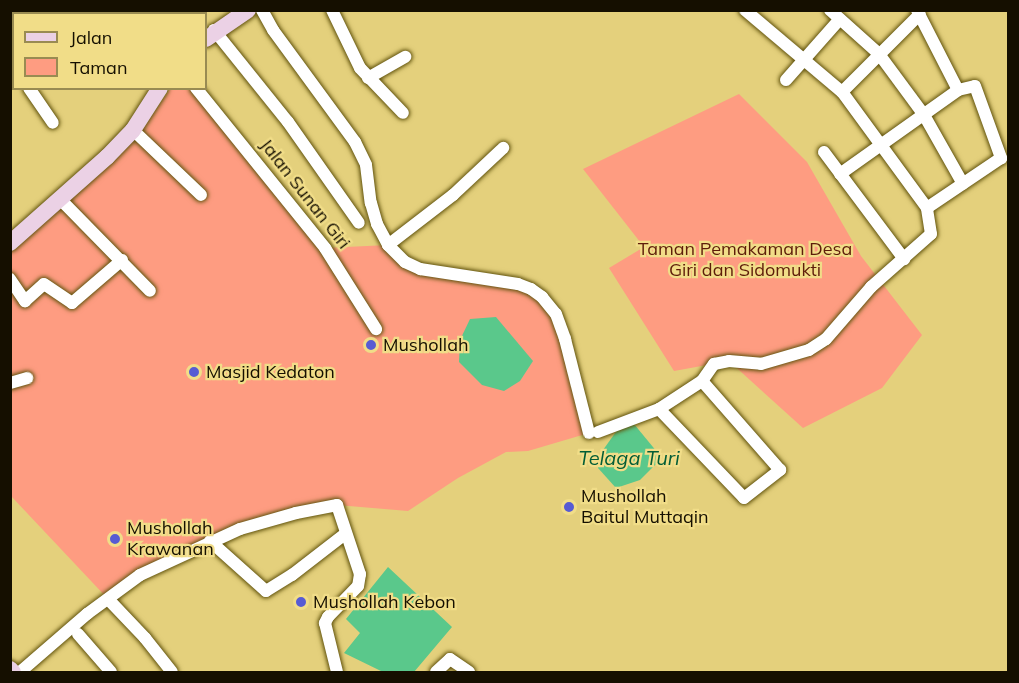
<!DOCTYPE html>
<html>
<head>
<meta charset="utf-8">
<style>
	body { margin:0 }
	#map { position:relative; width:1019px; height:683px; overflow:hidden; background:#e4d07c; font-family:Mulish,sans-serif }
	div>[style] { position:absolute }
	.green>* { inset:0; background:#fe9c81 }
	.water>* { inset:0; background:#5ac88b }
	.roads { filter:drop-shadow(0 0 2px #61530d) drop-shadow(0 0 2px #61530d) }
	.street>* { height:12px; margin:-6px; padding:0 6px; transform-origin:6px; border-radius:6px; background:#fff }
	.secondary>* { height:16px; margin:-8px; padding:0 8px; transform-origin:8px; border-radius:8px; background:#ebd1e5 }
	.dots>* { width:16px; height:16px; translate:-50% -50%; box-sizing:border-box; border:3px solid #f1dd88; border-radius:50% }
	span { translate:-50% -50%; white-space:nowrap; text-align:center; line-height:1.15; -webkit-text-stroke:4.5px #f1dd88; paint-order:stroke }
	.street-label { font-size:18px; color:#150f00 }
	.park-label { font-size:18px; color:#5e1d0a }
	.poi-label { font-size:18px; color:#150f00 }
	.left { translate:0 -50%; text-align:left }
	.water-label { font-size:20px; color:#035d36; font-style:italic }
	.frame { position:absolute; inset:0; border:12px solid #150f00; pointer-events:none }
	.legend { position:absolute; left:12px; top:12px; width:195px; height:78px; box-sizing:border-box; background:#f1dd88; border:2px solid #998b52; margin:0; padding:8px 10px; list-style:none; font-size:18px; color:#150f00 }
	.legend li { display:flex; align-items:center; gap:12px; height:30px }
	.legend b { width:30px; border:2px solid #998b52 }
</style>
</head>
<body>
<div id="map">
	<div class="green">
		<div style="clip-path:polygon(170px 89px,191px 89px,325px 248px,388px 245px,405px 262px,531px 289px,558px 320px,589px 433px,528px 451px,506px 452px,458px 478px,408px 511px,337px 505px,240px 529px,182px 553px,108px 599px,11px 496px,10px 249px,139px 135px)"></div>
		<div style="clip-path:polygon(739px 94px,807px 162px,861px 256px,922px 335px,882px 388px,803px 428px,729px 361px,674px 371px,609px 268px,644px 247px,583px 169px)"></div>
	</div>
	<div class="water">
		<div style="clip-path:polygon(496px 317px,533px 361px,520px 381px,504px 391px,482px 385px,459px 362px,460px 340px,470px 319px)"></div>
		<div style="clip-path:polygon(634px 424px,662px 458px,640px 480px,616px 488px,598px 468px,598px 457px,618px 429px)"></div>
		<div style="clip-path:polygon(388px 567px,452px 627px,414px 672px,383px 672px,344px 653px,360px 633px,346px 619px)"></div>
	</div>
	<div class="roads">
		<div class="street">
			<div style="left:19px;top:10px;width:4px;rotate:76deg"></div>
			<div style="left:173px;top:10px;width:4px;rotate:76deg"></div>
			<div style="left:262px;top:10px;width:23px;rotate:61deg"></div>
			<div style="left:273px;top:30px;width:139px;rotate:53.8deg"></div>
			<div style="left:355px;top:142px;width:25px;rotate:64deg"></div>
			<div style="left:366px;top:165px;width:38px;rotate:83deg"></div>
			<div style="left:371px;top:203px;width:22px;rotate:74deg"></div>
			<div style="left:377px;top:224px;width:24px;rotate:62deg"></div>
			<div style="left:388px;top:245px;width:24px;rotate:45deg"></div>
			<div style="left:405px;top:262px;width:17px;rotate:25deg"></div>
			<div style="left:420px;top:269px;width:99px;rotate:8.7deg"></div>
			<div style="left:518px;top:284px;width:14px;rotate:21deg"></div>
			<div style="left:531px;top:289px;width:14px;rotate:36deg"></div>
			<div style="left:542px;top:297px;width:22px;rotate:51deg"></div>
			<div style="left:556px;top:314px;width:27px;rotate:70deg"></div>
			<div style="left:565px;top:339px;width:97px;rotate:75.7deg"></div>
			<div style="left:332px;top:10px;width:64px;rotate:64.2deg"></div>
			<div style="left:360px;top:68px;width:62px;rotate:46.3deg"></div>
			<div style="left:830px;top:10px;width:66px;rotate:41.9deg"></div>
			<div style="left:879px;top:54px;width:76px;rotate:53.6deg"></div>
			<div style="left:924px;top:115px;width:79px;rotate:60.5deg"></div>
			<div style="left:917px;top:10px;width:90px;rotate:62.9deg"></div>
			<div style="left:33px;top:14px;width:6px;rotate:-39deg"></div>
			<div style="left:214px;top:30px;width:118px;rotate:51.2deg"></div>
			<div style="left:288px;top:122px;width:123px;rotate:54.9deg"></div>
			<div style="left:10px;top:63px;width:6px;rotate:45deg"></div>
			<div style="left:368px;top:78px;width:43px;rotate:-29.6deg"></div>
			<div style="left:786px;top:80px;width:81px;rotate:-48.5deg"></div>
			<div style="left:29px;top:88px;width:42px;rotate:55.6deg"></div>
			<div style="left:196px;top:88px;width:206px;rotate:51.1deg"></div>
			<div style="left:325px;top:248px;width:96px;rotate:57.8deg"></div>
			<div style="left:842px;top:92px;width:110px;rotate:-45deg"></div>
			<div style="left:133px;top:130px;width:94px;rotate:43.7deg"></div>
			<div style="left:824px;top:152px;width:134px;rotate:53.2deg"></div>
			<div style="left:840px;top:174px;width:145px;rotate:-35.4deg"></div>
			<div style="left:958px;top:90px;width:17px;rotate:-13deg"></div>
			<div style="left:975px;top:86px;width:77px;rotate:70.1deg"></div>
			<div style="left:1001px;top:158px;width:89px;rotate:146deg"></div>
			<div style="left:61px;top:200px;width:127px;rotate:45.6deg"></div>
			<div style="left:388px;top:245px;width:82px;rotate:-37.6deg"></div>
			<div style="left:453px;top:195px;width:69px;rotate:-43.2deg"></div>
			<div style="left:10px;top:279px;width:27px;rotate:56deg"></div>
			<div style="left:25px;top:301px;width:25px;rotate:-42deg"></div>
			<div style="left:44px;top:284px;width:34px;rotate:34deg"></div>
			<div style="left:72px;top:303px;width:66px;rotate:-40.7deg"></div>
			<div style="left:10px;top:383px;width:18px;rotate:-16deg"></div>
			<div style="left:659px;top:409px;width:123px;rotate:46.3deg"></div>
			<div style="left:744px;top:498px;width:46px;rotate:-37.9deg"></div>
			<div style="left:780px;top:470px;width:118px;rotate:-131.2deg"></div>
			<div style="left:598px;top:432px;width:65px;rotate:-20.7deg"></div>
			<div style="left:659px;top:409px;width:51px;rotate:-33.1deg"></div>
			<div style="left:702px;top:381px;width:21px;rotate:-55deg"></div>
			<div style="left:714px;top:364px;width:15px;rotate:-11deg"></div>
			<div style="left:729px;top:361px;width:32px;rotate:5deg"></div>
			<div style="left:761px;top:364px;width:50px;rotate:-16.3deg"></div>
			<div style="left:809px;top:350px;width:20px;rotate:-33deg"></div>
			<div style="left:826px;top:339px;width:69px;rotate:-49.1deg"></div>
			<div style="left:871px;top:287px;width:80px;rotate:-41.5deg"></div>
			<div style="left:931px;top:234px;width:26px;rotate:-99deg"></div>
			<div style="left:927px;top:208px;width:144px;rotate:-126.2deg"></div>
			<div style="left:842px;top:92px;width:127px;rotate:-139.8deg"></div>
			<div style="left:210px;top:541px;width:75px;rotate:41.8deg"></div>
			<div style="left:266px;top:591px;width:31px;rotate:-32deg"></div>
			<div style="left:292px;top:575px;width:67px;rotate:-37.7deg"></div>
			<div style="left:108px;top:599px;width:54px;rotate:46.5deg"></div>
			<div style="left:145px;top:638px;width:43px;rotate:51.5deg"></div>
			<div style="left:78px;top:634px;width:50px;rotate:49deg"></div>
			<div style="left:20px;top:672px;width:89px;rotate:-40.9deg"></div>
			<div style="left:87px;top:614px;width:66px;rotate:-36.3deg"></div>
			<div style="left:140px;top:575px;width:110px;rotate:-24.7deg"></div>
			<div style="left:240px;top:529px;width:58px;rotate:-15.9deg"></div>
			<div style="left:296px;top:513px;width:42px;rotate:-11deg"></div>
			<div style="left:337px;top:505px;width:73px;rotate:71.6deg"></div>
			<div style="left:360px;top:574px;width:12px;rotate:99deg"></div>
			<div style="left:358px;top:586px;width:43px;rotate:134.1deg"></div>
			<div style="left:328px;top:617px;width:7px;rotate:117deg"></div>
			<div style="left:325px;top:623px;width:50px;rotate:76.2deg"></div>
			<div style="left:436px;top:672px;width:19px;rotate:-43deg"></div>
			<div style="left:450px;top:659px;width:23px;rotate:34deg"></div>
		</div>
		<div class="secondary">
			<div style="left:206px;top:39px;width:51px;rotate:-34.6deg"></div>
			<div style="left:10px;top:243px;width:130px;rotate:-41.6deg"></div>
			<div style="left:107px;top:157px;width:37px;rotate:-46deg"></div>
			<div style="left:133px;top:130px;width:50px;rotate:-57.3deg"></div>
			<div style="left:10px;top:669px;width:4px;rotate:45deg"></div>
		</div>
	</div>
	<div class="dots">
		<div style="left:371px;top:345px;background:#575bd3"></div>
		<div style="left:194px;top:372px;background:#575bd3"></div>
		<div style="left:569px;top:507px;background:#575bd3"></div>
		<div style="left:115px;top:539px;background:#575bd3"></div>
		<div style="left:301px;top:602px;background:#575bd3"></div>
	</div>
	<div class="street-label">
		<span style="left:305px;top:194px;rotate:52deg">Jalan Sunan Giri</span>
	</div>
	<div class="park-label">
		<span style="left:745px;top:260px">Taman Pemakaman Desa<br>Giri dan Sidomukti</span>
	</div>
	<div class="poi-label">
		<span class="left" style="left:383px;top:345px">Mushollah</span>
		<span class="left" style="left:206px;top:372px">Masjid Kedaton</span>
		<span class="left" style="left:581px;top:507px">Mushollah<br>Baitul Muttaqin</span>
		<span class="left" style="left:127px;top:539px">Mushollah<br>Krawanan</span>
		<span class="left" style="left:313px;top:602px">Mushollah Kebon</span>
	</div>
	<div class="water-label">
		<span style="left:629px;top:457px">Telaga Turi</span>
	</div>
	<div class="frame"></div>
	<ul class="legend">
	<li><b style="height:8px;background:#ebd1e5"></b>Jalan</li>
	<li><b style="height:16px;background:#fe9c81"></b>Taman</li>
	</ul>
</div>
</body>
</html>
